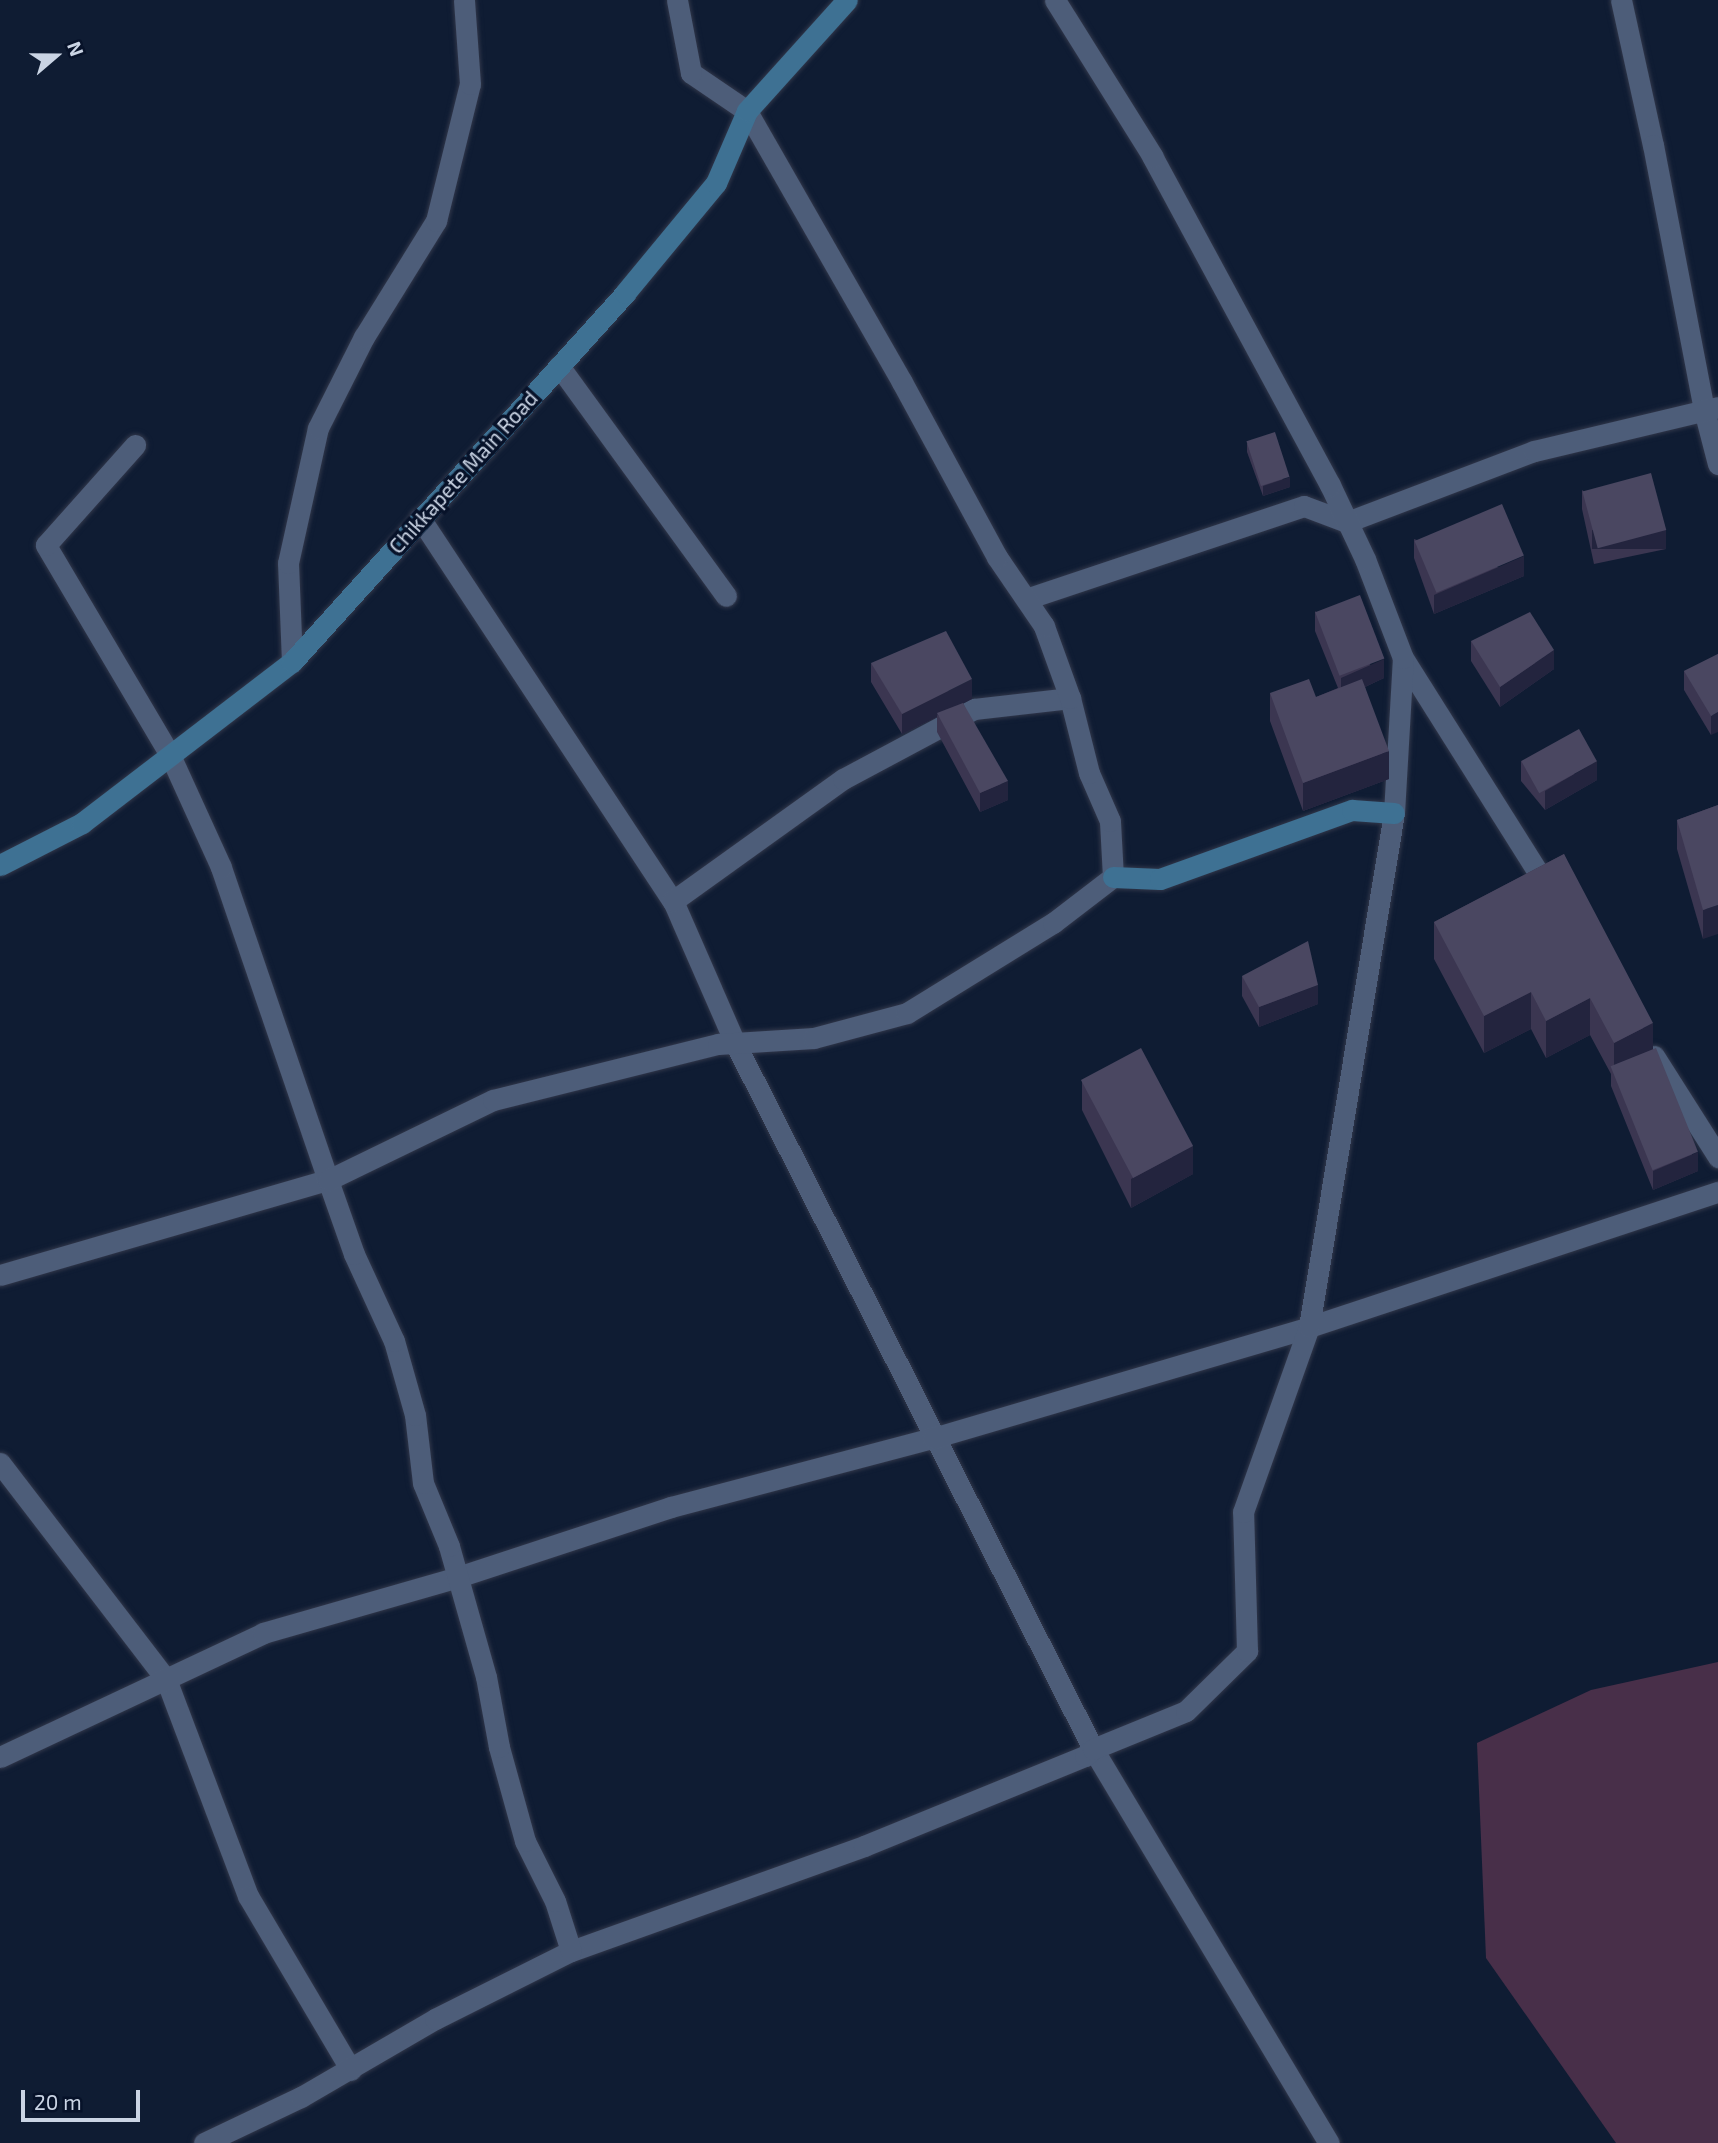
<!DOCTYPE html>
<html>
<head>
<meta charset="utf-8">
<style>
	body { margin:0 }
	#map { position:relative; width:1718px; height:2143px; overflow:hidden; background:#0f1c33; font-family:"Exo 2",sans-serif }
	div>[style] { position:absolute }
	.green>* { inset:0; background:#482f49 }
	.roads { filter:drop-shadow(0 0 2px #31374a) drop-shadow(0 0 2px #31374a) }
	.street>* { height:21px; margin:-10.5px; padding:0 10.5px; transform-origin:10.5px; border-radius:10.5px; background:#4d5d79 }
	.secondary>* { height:21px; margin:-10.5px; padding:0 10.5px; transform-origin:10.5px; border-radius:10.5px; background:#3e7193 }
	.wall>* { inset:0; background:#3b3651 }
	.shaded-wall>* { inset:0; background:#23243e; transform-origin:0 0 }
	.building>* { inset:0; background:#4a4761; transform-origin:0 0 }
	span { translate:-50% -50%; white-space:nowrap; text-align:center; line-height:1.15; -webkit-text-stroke:7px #071229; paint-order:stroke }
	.street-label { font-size:21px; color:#cad4e4 }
	.north { position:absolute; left:21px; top:21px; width:70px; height:70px; -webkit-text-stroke:5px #071229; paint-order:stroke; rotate:70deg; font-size:19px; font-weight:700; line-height:28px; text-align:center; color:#cad4e4 }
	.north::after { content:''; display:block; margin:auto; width:24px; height:32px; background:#cad4e4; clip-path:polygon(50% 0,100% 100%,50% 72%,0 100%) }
	.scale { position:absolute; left:21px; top:2090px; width:119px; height:32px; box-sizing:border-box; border:4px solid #cad4e4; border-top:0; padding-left:9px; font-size:21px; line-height:24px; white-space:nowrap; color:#cad4e4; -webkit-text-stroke:5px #071229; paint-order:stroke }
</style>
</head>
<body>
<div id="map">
	<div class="green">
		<div style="clip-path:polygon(1718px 1662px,1718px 2143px,1616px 2143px,1486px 1958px,1477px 1743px,1591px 1690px)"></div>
	</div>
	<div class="roads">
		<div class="street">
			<div style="left:1621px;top:0;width:148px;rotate:77.6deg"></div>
			<div style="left:1653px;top:145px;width:270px;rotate:79.1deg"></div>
			<div style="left:1704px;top:410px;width:56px;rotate:75.5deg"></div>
			<div style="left:559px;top:366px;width:284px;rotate:54deg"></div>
			<div style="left:420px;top:518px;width:459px;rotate:56.6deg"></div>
			<div style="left:673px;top:901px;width:155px;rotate:66.4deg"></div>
			<div style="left:735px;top:1043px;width:792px;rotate:63.11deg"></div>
			<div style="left:1093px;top:1749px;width:459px;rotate:59.1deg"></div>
			<div style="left:1026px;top:599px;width:293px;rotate:-18.5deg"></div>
			<div style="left:1304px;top:506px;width:46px;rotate:20.4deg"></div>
			<div style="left:1347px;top:522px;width:200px;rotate:-20.8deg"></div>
			<div style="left:1534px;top:451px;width:189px;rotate:-13.4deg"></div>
			<div style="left:1403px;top:658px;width:278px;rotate:57.8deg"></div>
			<div style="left:292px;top:662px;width:99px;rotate:-92.3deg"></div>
			<div style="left:288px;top:563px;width:138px;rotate:-77.5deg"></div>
			<div style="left:318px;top:428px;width:102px;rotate:-63.2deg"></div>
			<div style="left:364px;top:337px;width:137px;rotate:-58.2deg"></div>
			<div style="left:436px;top:221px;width:141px;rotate:-76.1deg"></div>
			<div style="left:470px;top:84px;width:84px;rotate:-94.1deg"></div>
			<div style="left:673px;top:901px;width:209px;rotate:-35.7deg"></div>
			<div style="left:843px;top:779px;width:149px;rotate:-28.1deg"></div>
			<div style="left:974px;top:709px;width:97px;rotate:-6.5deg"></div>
			<div style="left:1654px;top:1056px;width:120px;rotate:57.6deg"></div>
			<div style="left:0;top:1275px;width:341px;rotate:-16.2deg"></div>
			<div style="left:328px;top:1180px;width:331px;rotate:-108.9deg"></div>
			<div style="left:221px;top:867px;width:123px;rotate:-114.5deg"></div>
			<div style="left:170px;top:755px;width:244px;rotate:-120.6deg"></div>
			<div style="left:46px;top:545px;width:134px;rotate:-48.3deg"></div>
			<div style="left:0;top:1463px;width:272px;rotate:52.5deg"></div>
			<div style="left:166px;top:1679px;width:232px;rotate:69.3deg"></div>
			<div style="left:248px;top:1896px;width:202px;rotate:59.4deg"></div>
			<div style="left:0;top:1757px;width:291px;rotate:-25.2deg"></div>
			<div style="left:263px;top:1633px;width:203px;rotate:-16deg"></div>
			<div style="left:458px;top:1577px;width:224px;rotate:-18.2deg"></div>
			<div style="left:671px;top:1507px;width:271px;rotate:-14.8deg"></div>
			<div style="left:933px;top:1438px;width:392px;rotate:-16.4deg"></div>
			<div style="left:1309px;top:1327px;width:431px;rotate:-18.3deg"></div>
			<div style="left:571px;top:1951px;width:311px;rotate:-19.7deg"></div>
			<div style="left:864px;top:1846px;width:239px;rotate:-22.2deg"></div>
			<div style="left:1085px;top:1756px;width:11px;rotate:-41deg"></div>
			<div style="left:1093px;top:1749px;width:100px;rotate:-22.2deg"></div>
			<div style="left:1186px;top:1711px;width:86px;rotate:-44.5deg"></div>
			<div style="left:1247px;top:1651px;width:139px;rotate:-91.6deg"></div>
			<div style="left:1243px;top:1512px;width:196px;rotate:-70.4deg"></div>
			<div style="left:1309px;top:1327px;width:521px;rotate:-80.61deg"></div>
			<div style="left:1394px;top:813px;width:155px;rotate:-86.7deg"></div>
			<div style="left:1403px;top:658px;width:106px;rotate:-111deg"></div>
			<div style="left:1365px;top:559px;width:82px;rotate:-115.3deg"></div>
			<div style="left:1330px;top:485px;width:373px;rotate:-118.4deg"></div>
			<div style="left:1153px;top:157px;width:185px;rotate:-122deg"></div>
			<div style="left:204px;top:2143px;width:107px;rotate:-25.4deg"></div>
			<div style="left:301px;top:2097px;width:155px;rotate:-30.2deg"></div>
			<div style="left:435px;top:2019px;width:152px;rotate:-26.6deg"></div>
			<div style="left:571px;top:1951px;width:52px;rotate:-107.7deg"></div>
			<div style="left:555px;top:1901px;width:67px;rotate:-116.6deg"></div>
			<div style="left:525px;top:1841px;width:98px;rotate:-105.5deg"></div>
			<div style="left:499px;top:1747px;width:71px;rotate:-100.5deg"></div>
			<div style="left:486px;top:1677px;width:136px;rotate:-105.8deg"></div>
			<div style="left:449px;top:1546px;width:68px;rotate:-112.4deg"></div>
			<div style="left:423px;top:1483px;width:68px;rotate:-96.7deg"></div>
			<div style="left:415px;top:1415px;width:77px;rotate:-105.8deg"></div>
			<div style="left:394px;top:1341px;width:96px;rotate:-114.7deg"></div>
			<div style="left:354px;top:1254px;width:78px;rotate:-109.4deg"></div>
			<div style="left:328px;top:1180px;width:183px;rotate:-25.9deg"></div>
			<div style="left:493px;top:1100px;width:232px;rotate:-14deg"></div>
			<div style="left:718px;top:1044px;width:96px;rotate:-3.6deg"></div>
			<div style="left:814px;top:1038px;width:96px;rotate:-15deg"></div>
			<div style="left:907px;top:1013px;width:172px;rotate:-31.7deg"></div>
			<div style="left:1053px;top:923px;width:76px;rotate:-37.5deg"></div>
			<div style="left:1113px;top:877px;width:56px;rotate:-93.1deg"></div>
			<div style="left:1110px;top:821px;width:52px;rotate:-113.6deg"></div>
			<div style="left:1089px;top:773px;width:77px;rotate:-104.2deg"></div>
			<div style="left:1070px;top:698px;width:77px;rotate:-109.9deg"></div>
			<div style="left:1044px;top:626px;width:83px;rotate:-124.3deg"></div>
			<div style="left:997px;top:557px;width:199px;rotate:-118.5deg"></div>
			<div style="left:902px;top:382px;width:312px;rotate:-119.8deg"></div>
			<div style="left:747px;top:111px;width:68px;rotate:-145.8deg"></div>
			<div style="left:691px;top:73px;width:74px;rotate:-100.9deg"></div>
		</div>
		<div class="secondary">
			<div style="left:0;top:865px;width:92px;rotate:-27.1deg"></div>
			<div style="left:82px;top:823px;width:265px;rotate:-37.5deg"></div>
			<div style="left:292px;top:662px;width:497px;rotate:-47.9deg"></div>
			<div style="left:625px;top:293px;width:143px;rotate:-50.4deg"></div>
			<div style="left:716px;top:183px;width:78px;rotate:-66.7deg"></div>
			<div style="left:747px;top:111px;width:149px;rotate:-48deg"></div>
			<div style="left:1113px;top:877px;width:47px;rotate:2.4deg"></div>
			<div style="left:1160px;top:879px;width:204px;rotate:-19.8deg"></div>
			<div style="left:1352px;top:810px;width:42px;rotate:4.1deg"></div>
		</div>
	</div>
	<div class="wall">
		<div style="clip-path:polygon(1247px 443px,1290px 487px,1263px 496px,1247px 452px)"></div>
		<div style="clip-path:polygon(1582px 490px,1666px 549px,1594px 564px,1582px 509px)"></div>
		<div style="clip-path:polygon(1414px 539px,1524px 576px,1434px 614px,1414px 558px)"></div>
		<div style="clip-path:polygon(1315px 611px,1384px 678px,1365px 687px,1389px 779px,1303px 811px,1270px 721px,1270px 693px,1316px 697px,1338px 688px,1315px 631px)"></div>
		<div style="clip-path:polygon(1471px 641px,1554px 669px,1500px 707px,1471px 661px)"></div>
		<div style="clip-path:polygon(1718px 654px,1711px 735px,1684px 690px,1684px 671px)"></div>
		<div style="clip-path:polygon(871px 663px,972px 699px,963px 703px,1008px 800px,980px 812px,937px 732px,937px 717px,902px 734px,871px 682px)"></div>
		<div style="clip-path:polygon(1521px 761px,1597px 780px,1545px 810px,1521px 781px)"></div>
		<div style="clip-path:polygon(1718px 805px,1703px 939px,1677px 849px,1677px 820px)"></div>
		<div style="clip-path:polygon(1564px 854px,1653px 1049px,1698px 1171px,1653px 1190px,1611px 1086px,1611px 1074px,1590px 1035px,1546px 1058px,1531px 1029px,1484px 1053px,1434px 959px,1434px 922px)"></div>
		<div style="clip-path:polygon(1242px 976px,1318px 1004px,1259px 1027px,1242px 996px)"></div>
		<div style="clip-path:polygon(1082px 1081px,1193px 1174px,1131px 1208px,1082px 1110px)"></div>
	</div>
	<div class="shaded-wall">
		<div style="clip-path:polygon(1290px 477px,1290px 487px,1263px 496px,1263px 486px)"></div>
		<div style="left:1666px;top:530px;width:19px;height:74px;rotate:90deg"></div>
		<div style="clip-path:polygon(1524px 556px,1524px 576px,1434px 614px,1434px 595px)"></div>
		<div style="clip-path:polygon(1554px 650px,1554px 669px,1500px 707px,1500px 687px)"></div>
		<div style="clip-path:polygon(1384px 659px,1384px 678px,1341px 698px,1341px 678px)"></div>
		<div style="clip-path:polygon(972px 679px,972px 699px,938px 716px,937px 713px,937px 717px,902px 734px,902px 714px)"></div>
		<div style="clip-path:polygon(1718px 712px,1718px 732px,1711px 735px,1711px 716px)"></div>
		<div style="clip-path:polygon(1389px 751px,1389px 779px,1303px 811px,1303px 783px)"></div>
		<div style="clip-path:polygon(1597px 761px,1597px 780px,1545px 810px,1545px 791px)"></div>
		<div style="clip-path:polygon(1008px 781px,1008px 800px,980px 812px,980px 793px)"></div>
		<div style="clip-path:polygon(1718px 905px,1718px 934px,1703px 939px,1703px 910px)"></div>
		<div style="clip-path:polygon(1318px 985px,1318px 1004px,1259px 1027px,1259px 1007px)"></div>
		<div style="clip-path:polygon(1531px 992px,1531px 1029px,1484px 1053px,1484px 1016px)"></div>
		<div style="clip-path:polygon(1590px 998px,1590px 1035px,1546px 1058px,1546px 1021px)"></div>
		<div style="clip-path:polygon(1653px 1023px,1653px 1060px,1614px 1075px,1614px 1043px)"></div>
		<div style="clip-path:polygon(1193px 1146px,1193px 1174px,1131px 1208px,1131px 1179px)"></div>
		<div style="clip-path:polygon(1698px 1152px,1698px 1171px,1653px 1190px,1653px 1171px)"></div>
	</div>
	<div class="building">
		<div style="left:1275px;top:432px;width:47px;height:30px;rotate:72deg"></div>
		<div style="left:1651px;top:473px;width:59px;height:71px;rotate:75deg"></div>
		<div style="left:1502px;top:504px;width:56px;height:95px;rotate:67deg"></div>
		<div style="left:1360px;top:595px;width:68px;height:48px;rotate:69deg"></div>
		<div style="clip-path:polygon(1530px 612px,1554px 650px,1500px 687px,1471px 641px)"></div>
		<div style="clip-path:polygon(946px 631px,972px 679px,902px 714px,871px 663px)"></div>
		<div style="clip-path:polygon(1718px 654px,1718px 712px,1711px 716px,1684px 671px)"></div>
		<div style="clip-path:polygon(1309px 679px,1316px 697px,1362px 679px,1389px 751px,1303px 783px,1270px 693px)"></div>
		<div style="clip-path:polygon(963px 703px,1008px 781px,980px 793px,937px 713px)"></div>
		<div style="left:1579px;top:729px;width:37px;height:66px;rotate:61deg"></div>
		<div style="clip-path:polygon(1718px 805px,1718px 905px,1703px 910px,1677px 820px)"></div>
		<div style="clip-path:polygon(1564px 854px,1653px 1023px,1614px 1043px,1590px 998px,1546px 1021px,1531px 992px,1484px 1016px,1434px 922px)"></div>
		<div style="clip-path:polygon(1308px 941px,1318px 985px,1259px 1007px,1242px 976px)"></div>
		<div style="left:1141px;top:1048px;width:111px;height:68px;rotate:62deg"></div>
		<div style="left:1656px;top:1048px;width:112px;height:49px;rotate:68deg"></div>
	</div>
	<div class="street-label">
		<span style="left:463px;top:472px;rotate:-48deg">Chikkapete Main Road</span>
	</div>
	<div class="north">N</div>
	<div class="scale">20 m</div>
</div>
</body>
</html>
